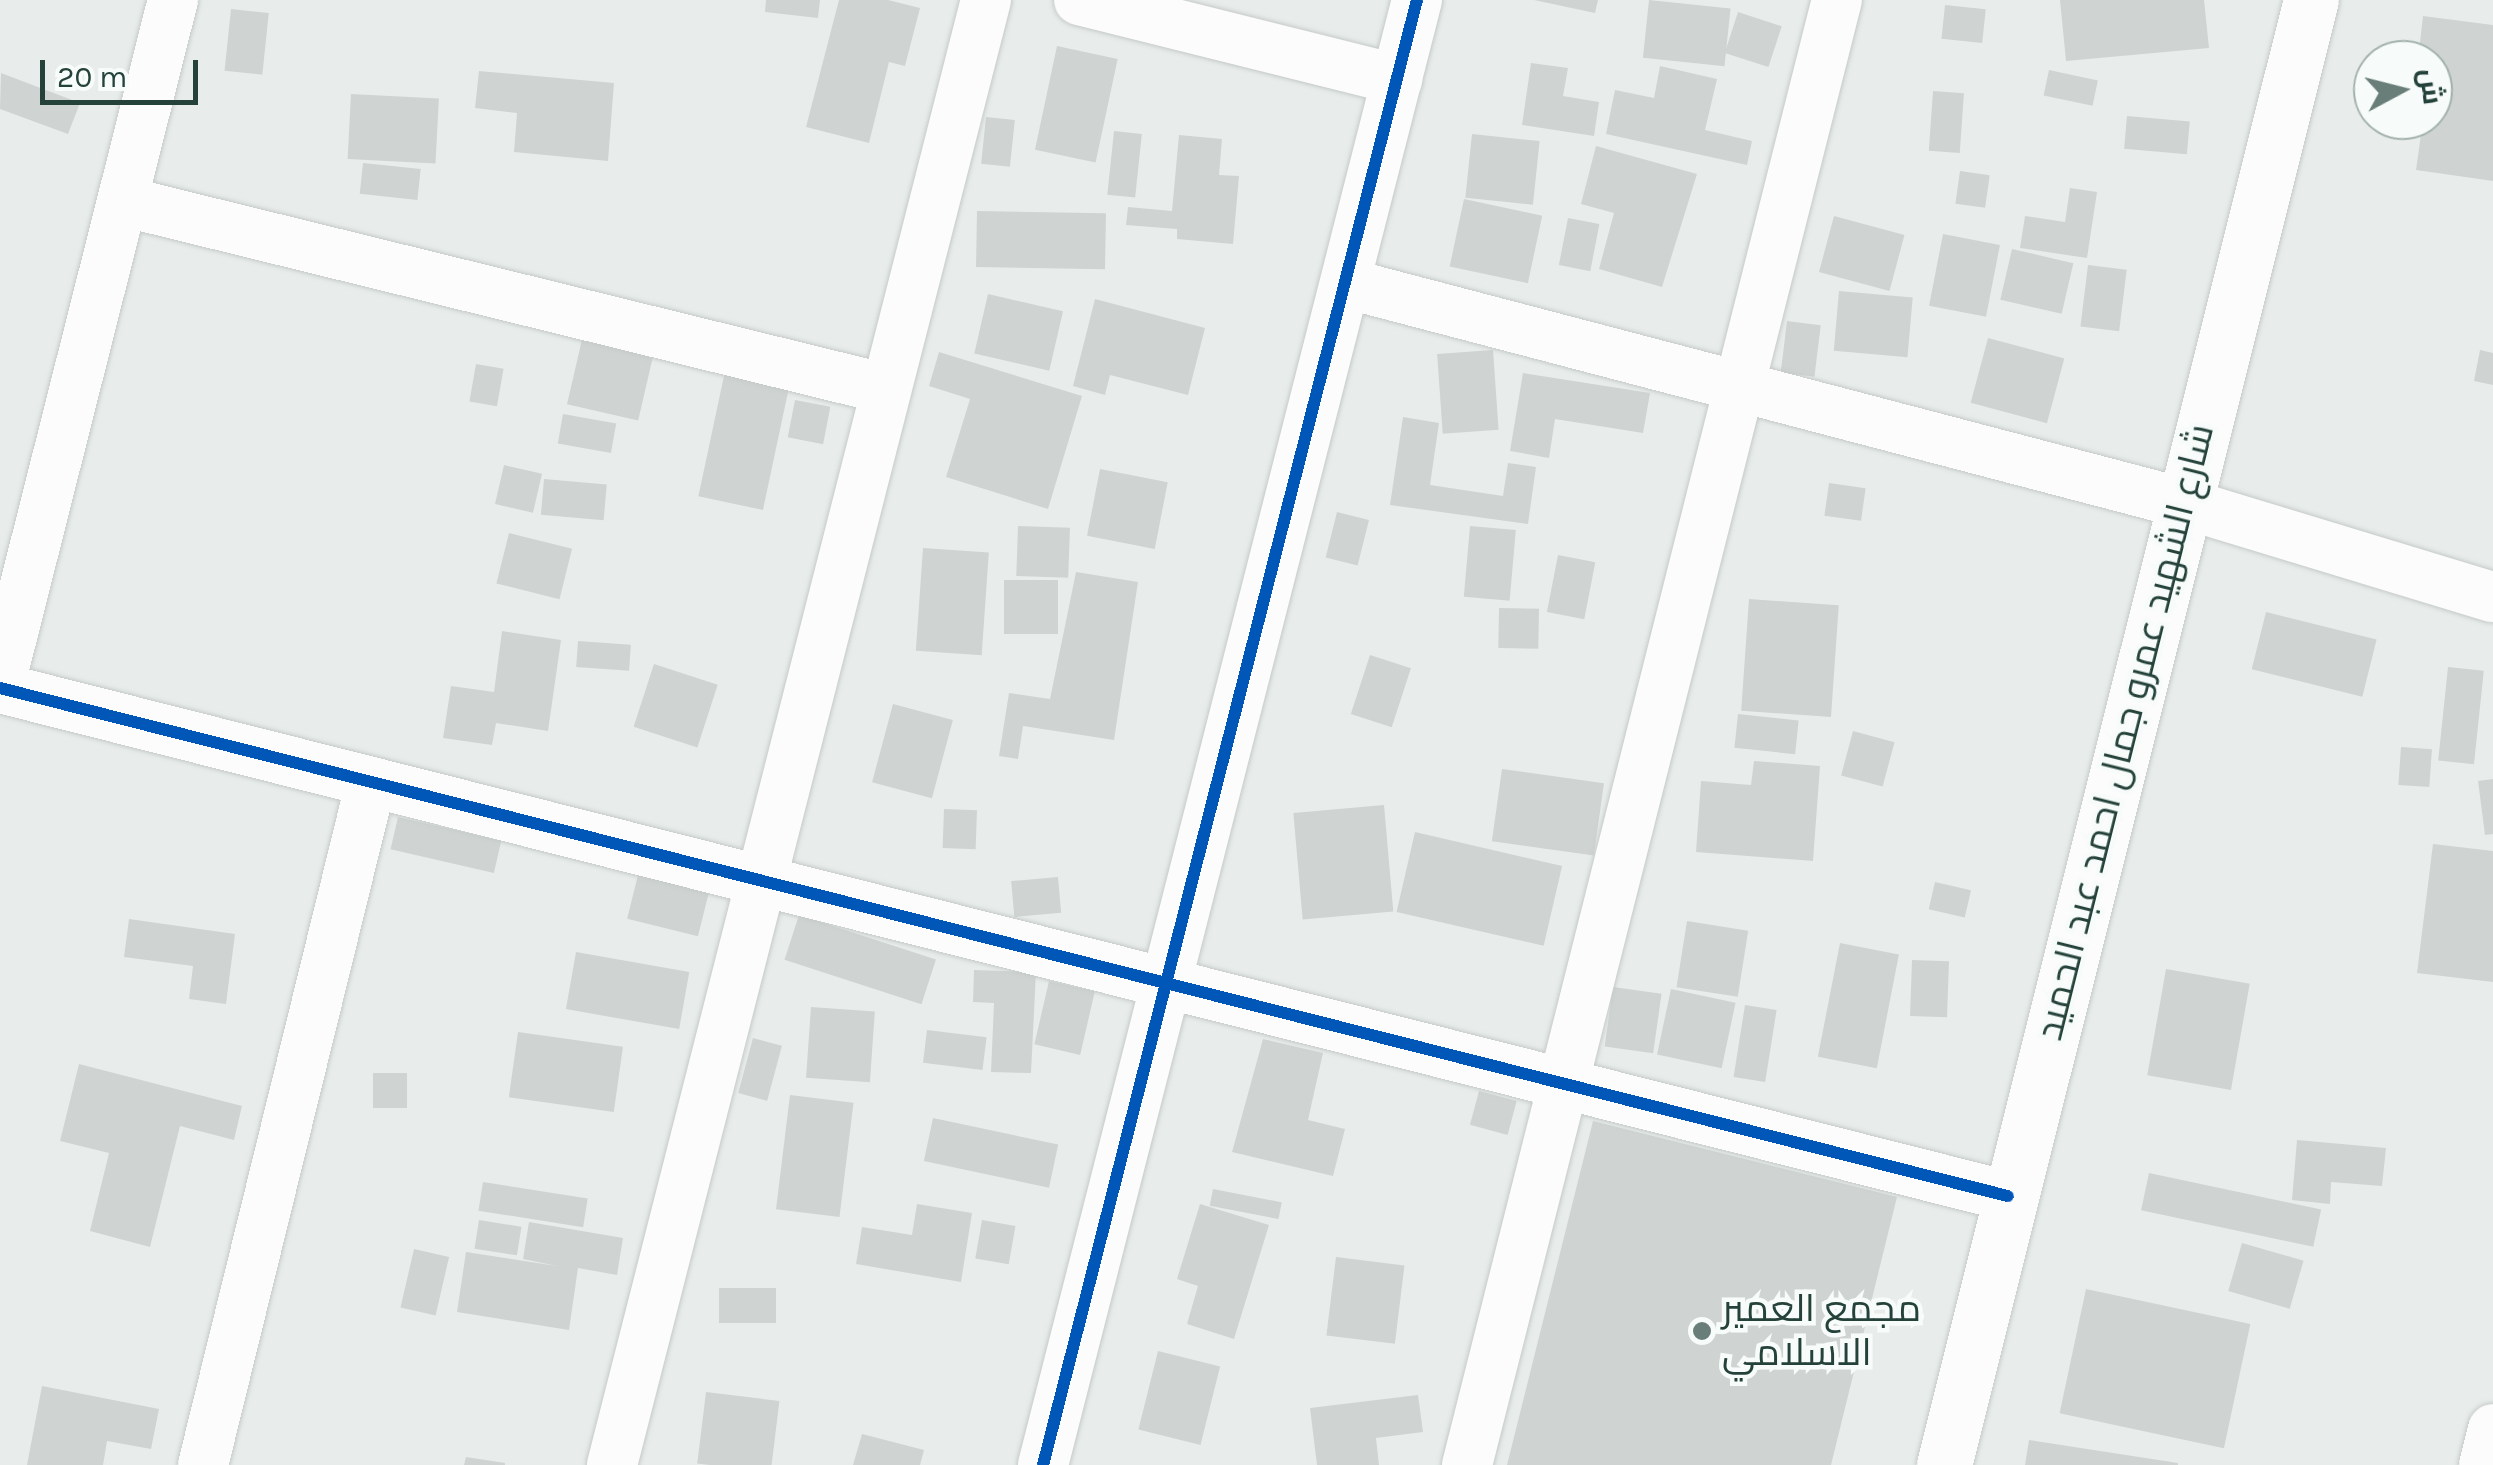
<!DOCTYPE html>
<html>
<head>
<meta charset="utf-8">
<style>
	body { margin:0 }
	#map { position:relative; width:2493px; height:1465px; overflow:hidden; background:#e8edeb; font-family:Karla,Cairo,sans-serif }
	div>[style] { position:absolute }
	.building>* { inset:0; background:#cfd4d2; transform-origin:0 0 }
	.roads { filter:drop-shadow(0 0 2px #c5cac8) drop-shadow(0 0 2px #c5cac8) }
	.street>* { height:50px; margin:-25px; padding:0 25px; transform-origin:25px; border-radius:25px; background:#fcfcfc }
	.secondary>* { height:55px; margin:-27.5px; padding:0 27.5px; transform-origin:27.5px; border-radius:27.5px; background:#fcfcfc }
	.cycleway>* { height:12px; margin:-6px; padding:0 6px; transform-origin:6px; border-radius:6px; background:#0057b8 }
	.dots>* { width:28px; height:28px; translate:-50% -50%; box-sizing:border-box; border:5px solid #f7fbf9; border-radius:50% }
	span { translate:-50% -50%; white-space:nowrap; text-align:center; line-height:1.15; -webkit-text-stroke:9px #f7fbf9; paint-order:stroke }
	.street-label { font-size:38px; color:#24423a }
	.poi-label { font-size:38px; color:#24423a }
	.left { translate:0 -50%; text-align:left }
	.north { position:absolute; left:2353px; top:40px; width:100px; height:100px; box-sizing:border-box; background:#f7fbf9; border:2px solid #a3b1ad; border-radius:50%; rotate:83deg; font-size:28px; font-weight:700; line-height:40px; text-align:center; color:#24423a }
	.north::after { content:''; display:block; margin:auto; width:35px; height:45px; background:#697e78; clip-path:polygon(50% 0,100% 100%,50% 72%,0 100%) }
	.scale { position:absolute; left:40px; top:60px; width:158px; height:45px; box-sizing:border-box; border:5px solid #24423a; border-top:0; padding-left:12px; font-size:30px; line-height:35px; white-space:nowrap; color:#24423a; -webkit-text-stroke:8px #f7fbf9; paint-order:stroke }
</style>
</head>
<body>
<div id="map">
	<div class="building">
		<div style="clip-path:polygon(766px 0,820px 0,818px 18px,765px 12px)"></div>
		<div style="clip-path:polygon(839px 0,888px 0,920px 8px,905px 66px,889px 62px,869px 143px,806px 127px)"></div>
		<div style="clip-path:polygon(1534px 0,1598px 0,1595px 13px)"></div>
		<div style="left:1649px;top:0;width:82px;height:58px;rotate:6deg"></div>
		<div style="clip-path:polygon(2060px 0,2204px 0,2209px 48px,2066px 61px)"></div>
		<div style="left:1945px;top:5px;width:41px;height:34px;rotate:6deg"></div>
		<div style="left:231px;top:9px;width:38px;height:62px;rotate:6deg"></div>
		<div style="left:1738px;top:12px;width:46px;height:43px;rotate:18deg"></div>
		<div style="clip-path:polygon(2423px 16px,2493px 25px,2493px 181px,2416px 170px,2423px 120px,2433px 120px,2433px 60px,2418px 60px)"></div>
		<div style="left:1057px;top:46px;width:62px;height:106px;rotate:12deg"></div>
		<div style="clip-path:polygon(1531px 63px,1568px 68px,1563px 96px,1599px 102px,1594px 136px,1522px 125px)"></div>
		<div style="clip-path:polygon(1660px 66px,1717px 79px,1705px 130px,1752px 141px,1747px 165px,1606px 134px,1615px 90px,1654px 98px)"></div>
		<div style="left:2049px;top:70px;width:50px;height:26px;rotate:12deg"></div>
		<div style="clip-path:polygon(479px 71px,614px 83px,608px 161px,514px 152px,517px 113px,475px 108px)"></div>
		<div style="clip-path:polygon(1px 73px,80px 103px,68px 134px,0 109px)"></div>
		<div style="left:1933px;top:91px;width:31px;height:60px;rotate:4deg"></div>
		<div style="left:351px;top:94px;width:88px;height:65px;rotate:3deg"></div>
		<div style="left:2127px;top:116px;width:63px;height:33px;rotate:5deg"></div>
		<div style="left:986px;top:117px;width:29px;height:47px;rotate:6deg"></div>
		<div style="left:1114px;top:131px;width:28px;height:64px;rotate:6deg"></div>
		<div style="left:1472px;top:134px;width:68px;height:64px;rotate:6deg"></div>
		<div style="clip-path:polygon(1179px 135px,1222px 139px,1219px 175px,1239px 176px,1233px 244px,1177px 239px,1177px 229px,1126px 225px,1128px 207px,1172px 211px)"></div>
		<div style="clip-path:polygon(1596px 146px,1697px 174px,1662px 287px,1599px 269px,1614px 213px,1581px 204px)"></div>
		<div style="left:363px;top:163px;width:58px;height:31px;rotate:6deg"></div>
		<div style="left:1960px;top:171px;width:30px;height:33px;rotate:8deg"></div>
		<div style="clip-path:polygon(2070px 188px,2097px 192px,2087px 258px,2020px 248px,2025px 216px,2065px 222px)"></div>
		<div style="left:1464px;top:199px;width:80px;height:69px;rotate:12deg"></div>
		<div style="left:977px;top:211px;width:129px;height:56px;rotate:1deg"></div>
		<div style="left:1834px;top:216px;width:73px;height:58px;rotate:15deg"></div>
		<div style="left:1568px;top:218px;width:32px;height:48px;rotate:11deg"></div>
		<div style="left:1943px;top:234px;width:58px;height:73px;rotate:11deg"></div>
		<div style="left:2012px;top:249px;width:63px;height:52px;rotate:13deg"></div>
		<div style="left:2088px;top:265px;width:39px;height:62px;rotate:7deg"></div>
		<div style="left:1839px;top:291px;width:74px;height:60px;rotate:5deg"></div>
		<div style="left:988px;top:294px;width:77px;height:61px;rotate:13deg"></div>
		<div style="clip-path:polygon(1095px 299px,1205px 328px,1188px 395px,1110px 375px,1105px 395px,1073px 386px)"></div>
		<div style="left:1787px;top:321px;width:34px;height:52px;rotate:7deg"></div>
		<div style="left:583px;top:335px;width:73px;height:71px;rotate:13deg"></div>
		<div style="left:1988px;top:338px;width:79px;height:67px;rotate:15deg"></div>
		<div style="left:1493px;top:350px;width:80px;height:56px;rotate:86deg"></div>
		<div style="clip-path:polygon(2480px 350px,2493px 353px,2493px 385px,2474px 381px)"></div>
		<div style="clip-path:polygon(939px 352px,1082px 396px,1048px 509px,946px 477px,970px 399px,929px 386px)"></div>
		<div style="left:476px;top:364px;width:28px;height:38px;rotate:10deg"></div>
		<div style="left:725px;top:371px;width:66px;height:128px;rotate:12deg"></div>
		<div style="clip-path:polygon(1523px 373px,1650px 393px,1643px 433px,1555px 419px,1549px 458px,1510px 451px)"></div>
		<div style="left:795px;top:400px;width:36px;height:38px;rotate:11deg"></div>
		<div style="left:563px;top:414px;width:54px;height:30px;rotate:10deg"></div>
		<div style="clip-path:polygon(1403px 417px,1439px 423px,1430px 485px,1503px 496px,1508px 463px,1536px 467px,1528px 524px,1390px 505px)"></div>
		<div style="left:504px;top:465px;width:39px;height:40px;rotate:13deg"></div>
		<div style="left:1100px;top:469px;width:69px;height:68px;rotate:11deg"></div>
		<div style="left:544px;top:479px;width:63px;height:36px;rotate:5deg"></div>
		<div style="left:1829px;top:483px;width:37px;height:33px;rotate:8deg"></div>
		<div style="left:1337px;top:512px;width:33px;height:47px;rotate:14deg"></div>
		<div style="left:1018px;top:526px;width:52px;height:50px;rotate:2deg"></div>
		<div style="left:1470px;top:526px;width:46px;height:71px;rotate:5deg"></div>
		<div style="left:509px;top:533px;width:65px;height:52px;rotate:14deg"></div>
		<div style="left:923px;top:548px;width:66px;height:103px;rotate:4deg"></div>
		<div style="left:1558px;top:555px;width:38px;height:58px;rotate:11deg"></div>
		<div style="clip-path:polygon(1076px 572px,1138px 582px,1114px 740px,1023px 726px,1018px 759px,999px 756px,1009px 693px,1050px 699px)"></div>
		<div style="left:1004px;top:580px;width:54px;height:54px"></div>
		<div style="left:1749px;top:599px;width:90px;height:112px;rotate:4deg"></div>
		<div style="left:1499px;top:608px;width:40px;height:40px;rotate:1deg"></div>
		<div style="left:2266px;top:612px;width:114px;height:59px;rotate:14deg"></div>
		<div style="clip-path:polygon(502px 631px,561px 640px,548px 731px,496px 723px,492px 745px,443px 738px,451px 686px,494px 692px)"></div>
		<div style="left:578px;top:641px;width:53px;height:26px;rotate:4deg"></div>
		<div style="left:1370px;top:655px;width:43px;height:62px;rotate:18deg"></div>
		<div style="left:654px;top:664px;width:67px;height:66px;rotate:18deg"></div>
		<div style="left:2448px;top:667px;width:36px;height:94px;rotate:6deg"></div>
		<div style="left:893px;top:704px;width:62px;height:81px;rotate:15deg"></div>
		<div style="left:1738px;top:714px;width:61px;height:34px;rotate:6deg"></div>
		<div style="left:1853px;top:731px;width:43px;height:46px;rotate:15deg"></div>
		<div style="left:2401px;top:747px;width:31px;height:38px;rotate:4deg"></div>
		<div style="clip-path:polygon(1754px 761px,1820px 766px,1813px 861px,1696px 852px,1701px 781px,1751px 785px)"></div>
		<div style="left:1502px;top:769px;width:103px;height:73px;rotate:8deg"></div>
		<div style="clip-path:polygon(2493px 779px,2493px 834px,2485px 835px,2478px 781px)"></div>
		<div style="left:1384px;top:805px;width:107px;height:91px;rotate:85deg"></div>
		<div style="left:944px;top:809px;width:33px;height:39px;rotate:2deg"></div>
		<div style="left:398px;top:817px;width:106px;height:33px;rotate:13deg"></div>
		<div style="left:1415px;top:832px;width:151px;height:82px;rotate:13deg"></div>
		<div style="clip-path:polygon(2433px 844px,2493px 851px,2493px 982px,2417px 973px)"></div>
		<div style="left:638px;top:875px;width:73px;height:45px;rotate:14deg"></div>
		<div style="left:1058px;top:877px;width:36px;height:47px;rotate:85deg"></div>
		<div style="left:1935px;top:882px;width:37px;height:28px;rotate:13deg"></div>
		<div style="left:799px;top:915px;width:144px;height:47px;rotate:18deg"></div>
		<div style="clip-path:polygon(129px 919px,235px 934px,226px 1004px,189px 999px,193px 966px,124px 957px)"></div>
		<div style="left:1687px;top:921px;width:62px;height:67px;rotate:9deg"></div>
		<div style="left:1840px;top:943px;width:60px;height:116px;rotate:11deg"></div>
		<div style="left:576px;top:952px;width:115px;height:58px;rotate:10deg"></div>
		<div style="left:1912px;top:960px;width:37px;height:56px;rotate:2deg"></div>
		<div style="left:2166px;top:969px;width:85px;height:108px;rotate:10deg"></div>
		<div style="clip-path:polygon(974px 970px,1036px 972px,1031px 1073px,991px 1072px,994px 1003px,973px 1002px)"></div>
		<div style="left:1049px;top:981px;width:47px;height:65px;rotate:13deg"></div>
		<div style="left:1613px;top:987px;width:49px;height:60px;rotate:8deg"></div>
		<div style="left:1671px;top:989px;width:66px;height:67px;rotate:12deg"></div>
		<div style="left:1745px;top:1005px;width:32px;height:73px;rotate:9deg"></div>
		<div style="left:811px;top:1007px;width:64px;height:71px;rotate:4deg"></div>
		<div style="left:927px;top:1030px;width:60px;height:33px;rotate:7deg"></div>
		<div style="left:518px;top:1032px;width:106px;height:66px;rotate:8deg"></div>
		<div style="left:753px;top:1038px;width:30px;height:57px;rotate:15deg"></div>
		<div style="clip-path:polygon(1263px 1039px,1323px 1053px,1308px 1120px,1345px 1129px,1333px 1176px,1232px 1152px)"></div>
		<div style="clip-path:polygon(79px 1064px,242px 1106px,234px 1140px,180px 1126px,150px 1247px,90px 1231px,109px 1153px,60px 1141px)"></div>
		<div style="left:373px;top:1073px;width:34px;height:35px"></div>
		<div style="left:1479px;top:1091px;width:39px;height:35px;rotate:15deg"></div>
		<div style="left:790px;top:1095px;width:64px;height:115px;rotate:7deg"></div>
		<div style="left:933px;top:1118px;width:128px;height:44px;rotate:12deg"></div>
		<div style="clip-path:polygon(1593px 1121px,1897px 1197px,1831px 1465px,1507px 1465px)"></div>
		<div style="clip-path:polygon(2297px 1140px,2386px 1148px,2382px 1186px,2331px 1182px,2330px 1204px,2292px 1200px)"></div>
		<div style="left:2149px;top:1173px;width:176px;height:38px;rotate:12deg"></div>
		<div style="left:483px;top:1182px;width:106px;height:29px;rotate:9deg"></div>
		<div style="left:1213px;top:1189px;width:70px;height:17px;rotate:11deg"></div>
		<div style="clip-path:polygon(917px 1204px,972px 1213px,961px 1282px,856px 1264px,862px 1227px,912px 1235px)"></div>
		<div style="clip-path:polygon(1200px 1204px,1269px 1225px,1234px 1339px,1187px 1324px,1198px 1286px,1177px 1279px)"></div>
		<div style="left:479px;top:1220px;width:43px;height:29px;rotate:9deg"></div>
		<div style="left:982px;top:1220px;width:34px;height:39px;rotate:10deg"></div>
		<div style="clip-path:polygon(529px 1222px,623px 1238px,617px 1275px,578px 1268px,569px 1330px,457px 1312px,466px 1252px,557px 1266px,523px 1259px)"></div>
		<div style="left:2242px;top:1243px;width:64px;height:50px;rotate:16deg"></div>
		<div style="left:414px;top:1249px;width:36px;height:60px;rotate:13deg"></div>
		<div style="left:1336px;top:1257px;width:69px;height:79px;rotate:7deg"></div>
		<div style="left:776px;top:1288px;width:35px;height:57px;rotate:90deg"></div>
		<div style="left:2086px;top:1289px;width:168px;height:127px;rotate:12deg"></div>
		<div style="left:1158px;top:1351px;width:64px;height:81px;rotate:14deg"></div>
		<div style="clip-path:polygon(42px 1386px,159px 1409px,151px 1449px,107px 1441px,103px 1465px,27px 1465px)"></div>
		<div style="left:706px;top:1392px;width:74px;height:72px;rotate:7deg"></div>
		<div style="clip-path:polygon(1418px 1395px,1423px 1432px,1376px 1438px,1379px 1465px,1317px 1465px,1310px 1408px)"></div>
		<div style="clip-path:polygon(862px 1434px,924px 1450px,920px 1465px,853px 1465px)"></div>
		<div style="clip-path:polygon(2029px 1440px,2178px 1463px,2178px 1465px,2025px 1465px)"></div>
		<div style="clip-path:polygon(466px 1457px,505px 1463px,505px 1465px,464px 1465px)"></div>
	</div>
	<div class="roads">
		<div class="street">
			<div style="left:1079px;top:0;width:328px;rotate:14deg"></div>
			<div style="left:122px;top:201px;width:787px;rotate:13.82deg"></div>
			<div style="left:1345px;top:283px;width:866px;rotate:14.71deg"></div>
			<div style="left:2183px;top:503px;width:324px;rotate:16.9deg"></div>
			<div style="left:0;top:684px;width:706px;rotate:-75.81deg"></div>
			<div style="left:0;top:688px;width:2071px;rotate:14.2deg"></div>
			<div style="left:203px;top:1465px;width:703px;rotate:-76.18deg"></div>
			<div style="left:612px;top:1465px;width:1512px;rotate:-75.68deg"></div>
			<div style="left:1043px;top:1465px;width:1512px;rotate:-75.68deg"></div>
			<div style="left:1467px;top:1465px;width:1511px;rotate:-75.83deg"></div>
			<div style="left:2484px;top:1465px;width:37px;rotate:-76deg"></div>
		</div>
		<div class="secondary">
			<div style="left:1944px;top:1465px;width:1510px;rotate:-75.94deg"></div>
		</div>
	</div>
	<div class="cycleway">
		<div style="left:0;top:688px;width:2071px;rotate:14.2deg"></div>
		<div style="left:1043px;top:1465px;width:1512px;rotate:-75.68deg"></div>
	</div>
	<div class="dots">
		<div style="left:1702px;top:1331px;background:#697e78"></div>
	</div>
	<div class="street-label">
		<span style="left:2125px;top:732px;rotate:-76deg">شارع الشهيد عمرو جمال احمد عبد الحميد</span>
	</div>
	<div class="poi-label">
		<span class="left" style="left:1722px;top:1331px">مجمع العمير<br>الاسلامي</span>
	</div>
	<div class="north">ش</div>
	<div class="scale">20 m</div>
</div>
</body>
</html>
